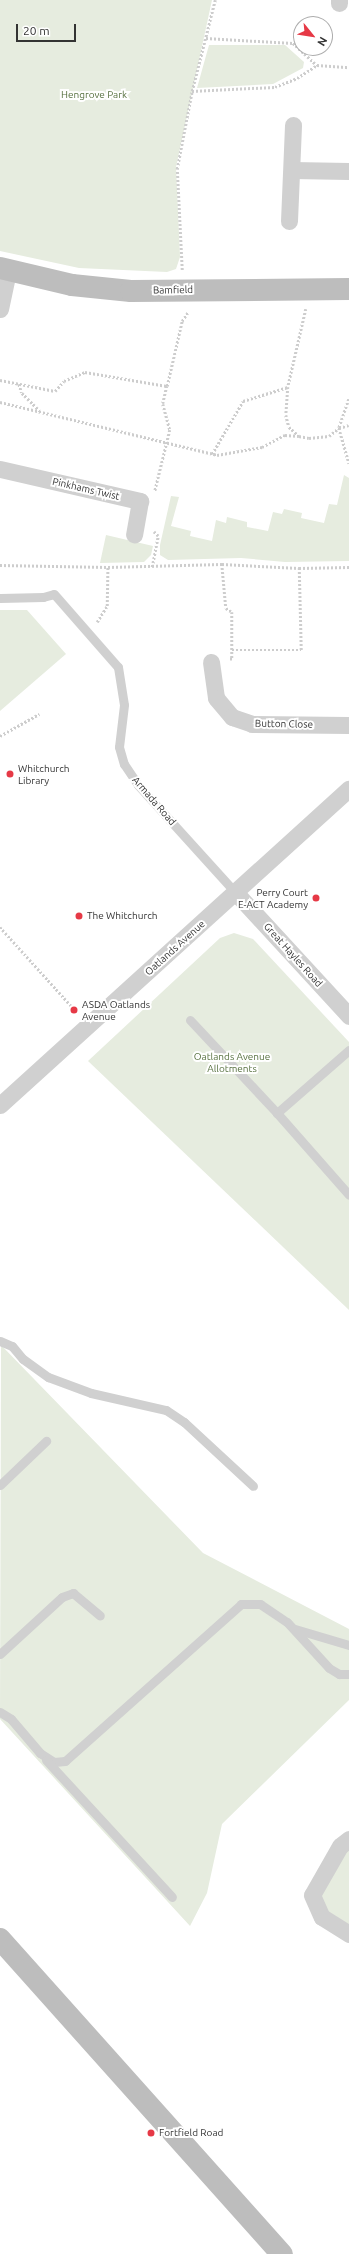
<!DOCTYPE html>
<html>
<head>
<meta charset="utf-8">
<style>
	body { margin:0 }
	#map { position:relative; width:349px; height:2254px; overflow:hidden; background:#fff; font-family:Ubuntu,sans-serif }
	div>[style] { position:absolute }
	.green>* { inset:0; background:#e6ecdf }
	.path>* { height:2.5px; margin-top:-1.25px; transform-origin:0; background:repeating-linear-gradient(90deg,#cdcdcd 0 2px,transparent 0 4px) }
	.lane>* { height:9px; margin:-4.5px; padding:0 4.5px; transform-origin:4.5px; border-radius:4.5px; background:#d0d0d0 }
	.street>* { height:17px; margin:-8.5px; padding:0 8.5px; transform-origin:8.5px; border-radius:8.5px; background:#d0d0d0 }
	.secondary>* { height:22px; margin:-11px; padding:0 11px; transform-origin:11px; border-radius:11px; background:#bdbdbd }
	.dots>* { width:11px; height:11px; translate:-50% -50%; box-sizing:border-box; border:2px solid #fff; border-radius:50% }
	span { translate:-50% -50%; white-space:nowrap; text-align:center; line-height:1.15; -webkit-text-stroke:4px #fff; paint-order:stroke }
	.park-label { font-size:10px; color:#56703f }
	.street-label { font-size:10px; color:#333 }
	.poi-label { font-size:10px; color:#333 }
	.left { translate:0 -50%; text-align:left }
	.right { translate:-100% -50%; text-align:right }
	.north { position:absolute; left:293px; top:16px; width:40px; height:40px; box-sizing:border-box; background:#fff; border:1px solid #adadad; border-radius:50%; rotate:120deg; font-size:11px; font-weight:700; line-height:16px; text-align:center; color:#333 }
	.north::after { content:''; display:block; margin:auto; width:14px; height:18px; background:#e63946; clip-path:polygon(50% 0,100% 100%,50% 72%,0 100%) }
	.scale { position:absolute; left:16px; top:24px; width:60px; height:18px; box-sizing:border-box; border:2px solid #333; border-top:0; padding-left:5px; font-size:12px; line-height:14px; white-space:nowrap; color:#333; -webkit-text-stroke:3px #fff; paint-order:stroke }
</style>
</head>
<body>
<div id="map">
	<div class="green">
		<div style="clip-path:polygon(0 0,212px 0,176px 167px,180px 257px,176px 269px,167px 272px,79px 268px,0 251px)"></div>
		<div style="clip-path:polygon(209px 45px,285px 45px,304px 62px,303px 68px,273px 84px,197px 88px)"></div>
		<div style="clip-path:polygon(344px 475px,349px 478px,349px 561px,285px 562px,241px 558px,168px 560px,160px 555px,160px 545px,171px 496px,179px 497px,171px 526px,191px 531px,190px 536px,212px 541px,216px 520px,226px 523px,227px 517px,247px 522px,247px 527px,268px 531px,273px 512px,282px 514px,284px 509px,302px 513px,301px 518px,324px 523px,329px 504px,337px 505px)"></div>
		<div style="clip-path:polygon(106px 535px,153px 546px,151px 555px,144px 562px,100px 563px)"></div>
		<div style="clip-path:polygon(0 610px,27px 610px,66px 654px,0 711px)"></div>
		<div style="clip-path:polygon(234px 933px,253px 939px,349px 1042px,349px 1310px,88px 1061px,220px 938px)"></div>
		<div style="clip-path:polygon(1px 1345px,203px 1553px,349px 1629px,349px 1700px,222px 1824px,207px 1893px,190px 1926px,0 1719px)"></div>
		<div style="clip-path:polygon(349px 1850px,349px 1925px,330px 1914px,321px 1898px,323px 1886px,340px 1857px)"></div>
	</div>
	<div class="path">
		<div style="left:206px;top:38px;width:87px;rotate:3.3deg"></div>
		<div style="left:293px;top:43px;width:33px;rotate:43deg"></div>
		<div style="left:317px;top:65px;width:32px;rotate:4deg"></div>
		<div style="left:192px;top:91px;width:83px;rotate:-2.8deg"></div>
		<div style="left:275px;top:87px;width:24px;rotate:-22deg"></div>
		<div style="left:297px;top:78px;width:24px;rotate:-33deg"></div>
		<div style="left:182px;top:270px;width:101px;rotate:-92.8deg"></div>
		<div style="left:177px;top:169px;width:79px;rotate:-79.1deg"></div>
		<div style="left:192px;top:91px;width:94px;rotate:-75.8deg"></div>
		<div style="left:306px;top:309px;width:80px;rotate:103deg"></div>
		<div style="left:288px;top:387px;width:28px;rotate:94deg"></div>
		<div style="left:286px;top:415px;width:12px;rotate:76deg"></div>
		<div style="left:289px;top:427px;width:13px;rotate:42deg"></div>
		<div style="left:299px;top:436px;width:10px;rotate:11deg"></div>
		<div style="left:309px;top:438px;width:20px;rotate:-6deg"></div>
		<div style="left:329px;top:436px;width:13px;rotate:-39deg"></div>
		<div style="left:339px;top:428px;width:10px;rotate:-17deg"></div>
		<div style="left:0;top:380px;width:56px;rotate:11.3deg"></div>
		<div style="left:55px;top:391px;width:13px;rotate:-48deg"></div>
		<div style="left:64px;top:381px;width:23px;rotate:-23deg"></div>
		<div style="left:85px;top:372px;width:83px;rotate:9.7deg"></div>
		<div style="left:167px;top:386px;width:18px;rotate:103deg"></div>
		<div style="left:163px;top:404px;width:27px;rotate:75deg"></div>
		<div style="left:170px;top:430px;width:63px;rotate:103.8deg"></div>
		<div style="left:19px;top:384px;width:9px;rotate:72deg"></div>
		<div style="left:22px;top:393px;width:25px;rotate:45deg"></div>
		<div style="left:167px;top:386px;width:67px;rotate:-77deg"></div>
		<div style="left:182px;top:321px;width:11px;rotate:-56deg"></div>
		<div style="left:349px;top:399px;width:31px;rotate:109deg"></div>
		<div style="left:339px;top:428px;width:37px;rotate:74deg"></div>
		<div style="left:0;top:402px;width:223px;rotate:13.7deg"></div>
		<div style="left:217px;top:455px;width:46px;rotate:-10.1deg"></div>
		<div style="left:262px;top:447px;width:26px;rotate:-28deg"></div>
		<div style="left:285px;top:435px;width:14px;rotate:4deg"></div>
		<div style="left:212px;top:454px;width:61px;rotate:-59.7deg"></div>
		<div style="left:243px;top:401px;width:47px;rotate:-17.3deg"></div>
		<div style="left:222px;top:564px;width:44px;rotate:84.8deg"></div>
		<div style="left:226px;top:608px;width:7px;rotate:34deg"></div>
		<div style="left:232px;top:612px;width:47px;rotate:90deg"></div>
		<div style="left:232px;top:659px;width:3px;rotate:180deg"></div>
		<div style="left:0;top:565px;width:108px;rotate:1.1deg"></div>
		<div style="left:108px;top:567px;width:114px;rotate:-1.5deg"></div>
		<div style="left:222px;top:564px;width:77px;rotate:3deg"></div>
		<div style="left:299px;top:568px;width:50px;rotate:-1.1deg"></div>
		<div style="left:152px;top:567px;width:32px;rotate:-79deg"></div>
		<div style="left:158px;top:536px;width:6px;rotate:-135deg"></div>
		<div style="left:97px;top:622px;width:19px;rotate:-58deg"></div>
		<div style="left:107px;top:606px;width:39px;rotate:-89deg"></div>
		<div style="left:232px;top:650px;width:69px"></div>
		<div style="left:301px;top:650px;width:82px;rotate:-91.4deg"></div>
		<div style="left:0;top:736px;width:45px;rotate:-29.4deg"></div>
		<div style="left:0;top:927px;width:113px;rotate:47.9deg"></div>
	</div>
	<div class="lane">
		<div style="left:0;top:598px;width:43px;rotate:-1.3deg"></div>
		<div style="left:43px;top:597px;width:11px;rotate:-15deg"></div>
		<div style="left:54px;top:594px;width:97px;rotate:48.8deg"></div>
		<div style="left:118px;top:667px;width:38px;rotate:81deg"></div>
		<div style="left:124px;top:705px;width:42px;rotate:96.8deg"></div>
		<div style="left:119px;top:747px;width:18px;rotate:74deg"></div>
		<div style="left:124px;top:764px;width:25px;rotate:56deg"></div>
		<div style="left:138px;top:785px;width:146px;rotate:47.8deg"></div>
		<div style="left:190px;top:1020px;width:127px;rotate:46.9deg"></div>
		<div style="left:349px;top:1050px;width:96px;rotate:138.8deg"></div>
		<div style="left:277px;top:1113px;width:109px;rotate:48.7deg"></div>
		<div style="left:0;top:1341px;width:13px;rotate:23deg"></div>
		<div style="left:12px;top:1346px;width:17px;rotate:50deg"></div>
		<div style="left:23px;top:1359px;width:31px;rotate:36deg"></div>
		<div style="left:48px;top:1377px;width:46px;rotate:20.4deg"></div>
		<div style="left:91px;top:1393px;width:77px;rotate:12.8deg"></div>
		<div style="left:166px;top:1410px;width:22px;rotate:34deg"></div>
		<div style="left:184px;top:1422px;width:94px;rotate:42.8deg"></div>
		<div style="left:0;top:1485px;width:64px;rotate:-43.7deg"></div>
		<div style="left:295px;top:1629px;width:56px;rotate:16.5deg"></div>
		<div style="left:0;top:1654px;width:84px;rotate:-42.6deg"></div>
		<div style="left:62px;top:1597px;width:12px;rotate:-20deg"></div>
		<div style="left:73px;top:1593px;width:35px;rotate:40deg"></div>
		<div style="left:0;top:1712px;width:13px;rotate:32deg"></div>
		<div style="left:11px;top:1719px;width:45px;rotate:49.5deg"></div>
		<div style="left:40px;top:1753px;width:17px;rotate:33deg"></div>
		<div style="left:54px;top:1762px;width:11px;rotate:-5deg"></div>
		<div style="left:65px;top:1761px;width:236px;rotate:-41.7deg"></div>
		<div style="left:241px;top:1604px;width:19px"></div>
		<div style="left:260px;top:1604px;width:32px;rotate:34deg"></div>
		<div style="left:287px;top:1622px;width:62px;rotate:47.6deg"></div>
		<div style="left:329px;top:1668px;width:12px;rotate:31deg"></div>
		<div style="left:339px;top:1674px;width:10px"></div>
		<div style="left:46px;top:1760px;width:186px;rotate:47.4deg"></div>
	</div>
	<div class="street">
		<div style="left:339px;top:3px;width:3px;rotate:-90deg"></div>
		<div style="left:292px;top:170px;width:57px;rotate:1deg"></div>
		<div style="left:289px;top:221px;width:96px;rotate:-87.6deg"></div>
		<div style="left:0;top:309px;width:39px;rotate:-78deg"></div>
		<div style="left:0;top:469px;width:144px;rotate:12.9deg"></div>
		<div style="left:140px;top:501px;width:34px;rotate:100deg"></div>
		<div style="left:211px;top:662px;width:36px;rotate:82deg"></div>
		<div style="left:216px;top:698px;width:25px;rotate:50deg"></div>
		<div style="left:232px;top:717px;width:21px;rotate:19deg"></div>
		<div style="left:252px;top:724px;width:97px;rotate:0.6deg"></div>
		<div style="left:236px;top:893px;width:167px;rotate:47.4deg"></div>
		<div style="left:0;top:1105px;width:471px;rotate:-42.2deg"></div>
		<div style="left:349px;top:1839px;width:11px;rotate:142deg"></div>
		<div style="left:340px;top:1846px;width:56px;rotate:119.7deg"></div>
		<div style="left:312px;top:1895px;width:24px;rotate:66deg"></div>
		<div style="left:322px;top:1917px;width:32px;rotate:32deg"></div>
	</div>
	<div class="secondary">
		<div style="left:0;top:268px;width:74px;rotate:13.3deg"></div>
		<div style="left:72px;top:285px;width:59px;rotate:5.8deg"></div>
		<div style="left:131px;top:291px;width:218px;rotate:-0.5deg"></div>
		<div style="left:0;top:1939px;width:423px;rotate:48.2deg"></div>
	</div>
	<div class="dots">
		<div style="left:10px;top:774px;background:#e63946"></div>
		<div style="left:316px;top:898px;background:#e63946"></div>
		<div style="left:79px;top:916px;background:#e63946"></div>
		<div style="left:74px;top:1010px;background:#e63946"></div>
		<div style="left:151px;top:2133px;background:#e63946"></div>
	</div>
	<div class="park-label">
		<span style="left:94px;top:95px">Hengrove Park</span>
		<span style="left:232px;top:1062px">Oatlands Avenue<br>Allotments</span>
	</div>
	<div class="street-label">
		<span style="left:173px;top:290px;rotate:-1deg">Bamfield</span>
		<span style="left:86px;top:489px;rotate:13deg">Pinkhams Twist</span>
		<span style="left:284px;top:724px;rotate:1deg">Button Close</span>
		<span style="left:154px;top:801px;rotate:49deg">Armada Road</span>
		<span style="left:175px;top:948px;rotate:-42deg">Oatlands Avenue</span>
		<span style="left:293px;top:955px;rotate:48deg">Great Hayles Road</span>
	</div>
	<div class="poi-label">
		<span class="left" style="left:18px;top:774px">Whitchurch<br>Library</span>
		<span class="right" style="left:308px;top:898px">Perry Court<br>E-ACT Academy</span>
		<span class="left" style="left:87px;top:916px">The Whitchurch</span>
		<span class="left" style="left:82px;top:1010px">ASDA Oatlands<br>Avenue</span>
		<span class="left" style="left:159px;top:2133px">Fortfield Road</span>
	</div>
	<div class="north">N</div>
	<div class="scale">20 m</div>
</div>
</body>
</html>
